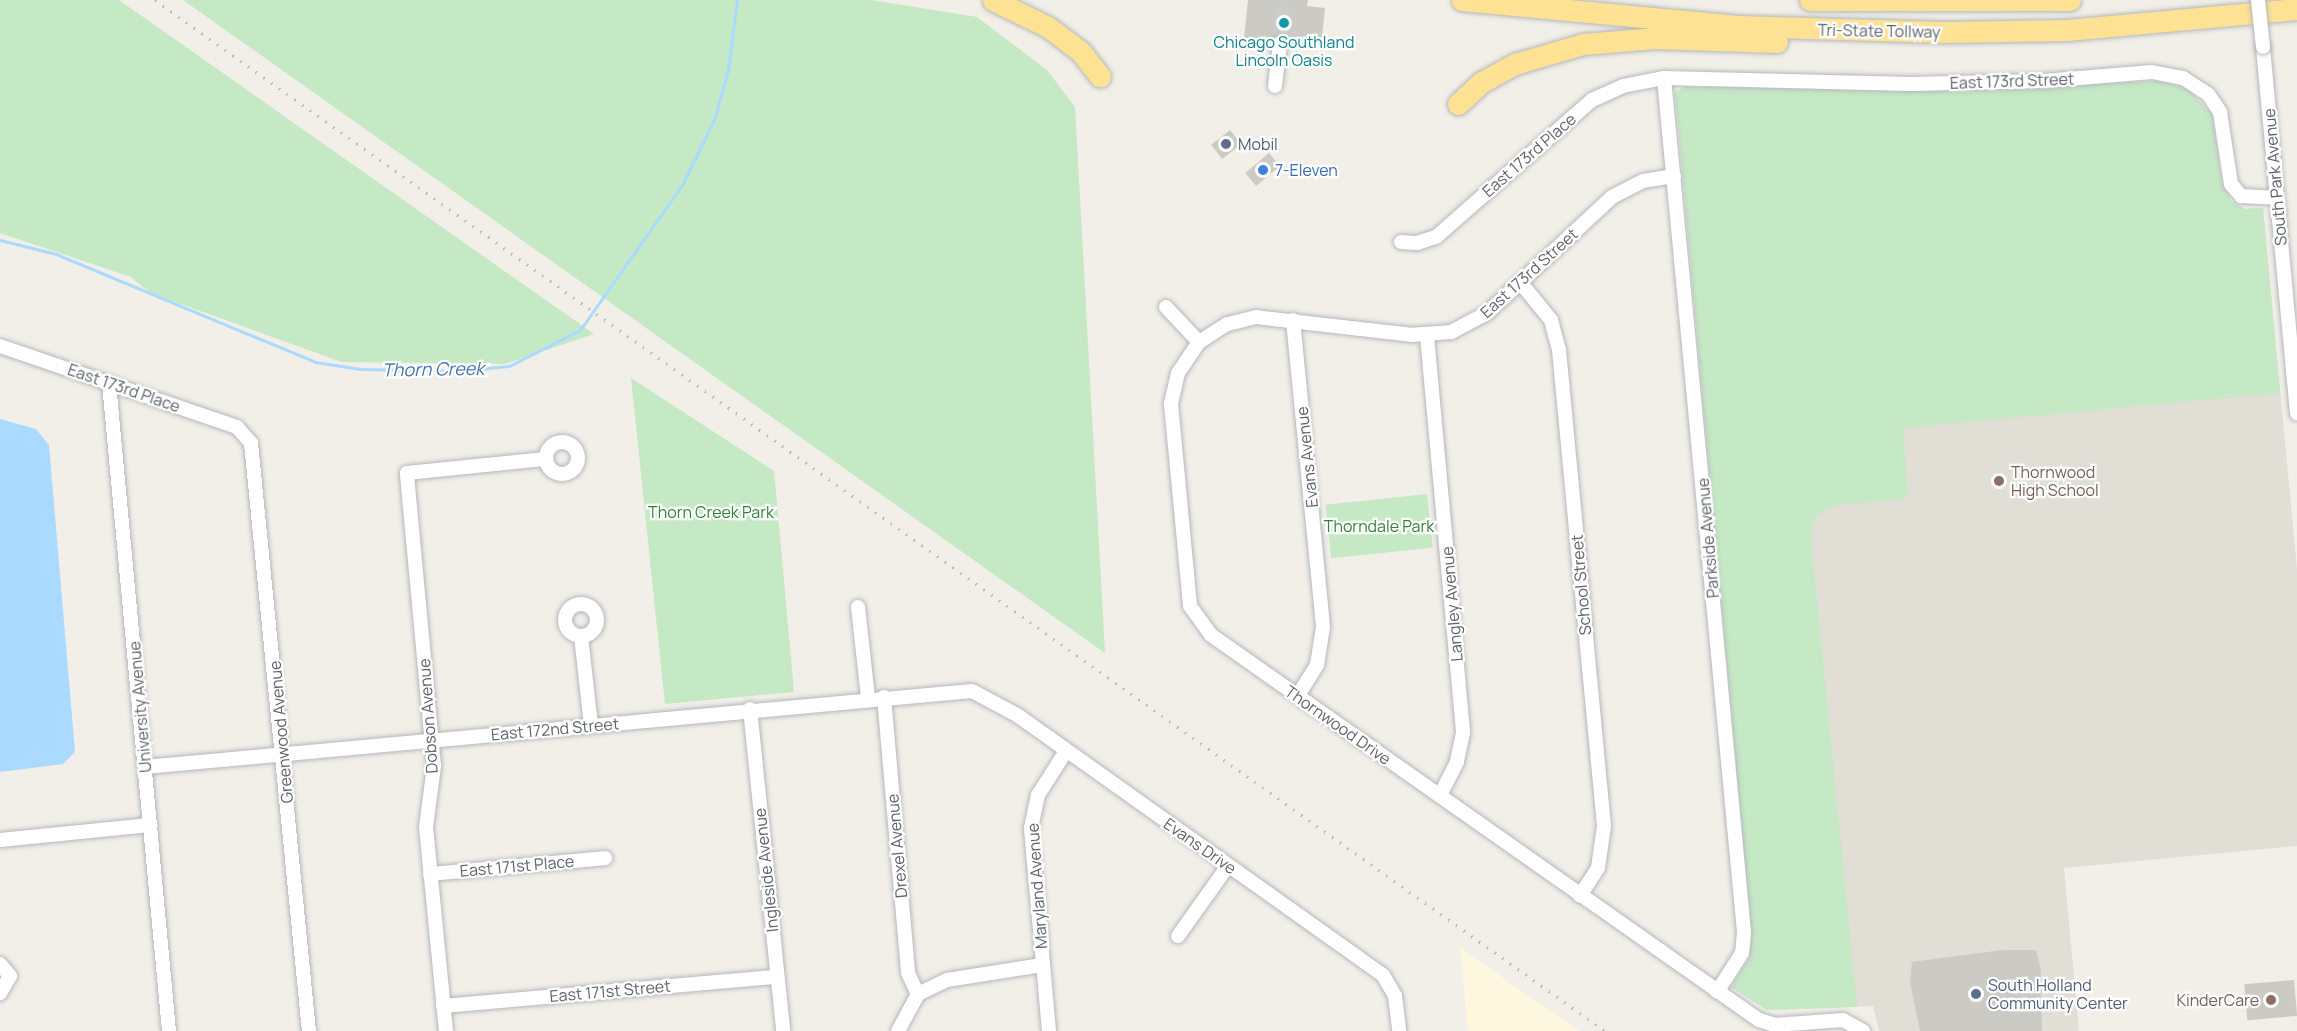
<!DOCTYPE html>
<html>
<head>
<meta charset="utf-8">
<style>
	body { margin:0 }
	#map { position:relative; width:2297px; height:1031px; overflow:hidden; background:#f1efe8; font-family:Manrope,sans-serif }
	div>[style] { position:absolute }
	.commercial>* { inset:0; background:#fef7e0 }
	.education>* { inset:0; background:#e1ded6 }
	.green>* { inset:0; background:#c5e8c5; transform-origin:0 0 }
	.water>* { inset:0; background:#aadaff }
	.stream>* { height:3px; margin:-1.5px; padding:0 1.5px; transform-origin:1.5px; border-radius:1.5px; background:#aadaff }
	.building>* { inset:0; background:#cccac5; transform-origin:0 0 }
	.minor-tunnel>* { height:14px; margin-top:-7px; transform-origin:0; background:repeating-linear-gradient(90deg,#ccccc8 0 14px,transparent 0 21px) }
	.roads { filter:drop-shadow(0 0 2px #b5b8bc) drop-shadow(0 0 2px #b5b8bc) }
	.minor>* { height:14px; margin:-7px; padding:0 7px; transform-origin:7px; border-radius:7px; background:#fff }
	.minor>.ring { margin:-7px; padding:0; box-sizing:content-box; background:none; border:14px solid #fff; border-radius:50% }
	.highway>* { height:21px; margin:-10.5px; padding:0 10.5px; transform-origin:10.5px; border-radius:10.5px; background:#fde293 }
	.rail>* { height:3px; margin-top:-1.5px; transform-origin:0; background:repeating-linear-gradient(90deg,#b6b7b8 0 1.5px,transparent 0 9.5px) }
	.bridges { filter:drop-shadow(0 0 2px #b5b8bc) drop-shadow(0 0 2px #b5b8bc) }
	.minor-bridge>* { height:14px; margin:-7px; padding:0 7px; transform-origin:7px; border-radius:7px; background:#fff }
	.dots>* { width:16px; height:16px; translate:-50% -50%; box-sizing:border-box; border:3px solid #fff; border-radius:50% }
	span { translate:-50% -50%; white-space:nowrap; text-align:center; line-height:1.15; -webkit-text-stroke:4.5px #fff; paint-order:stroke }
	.street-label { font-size:16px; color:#5f6368 }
	.culture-label { font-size:16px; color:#0d838f }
	.service-label { font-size:16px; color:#4e5e75 }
	.left { translate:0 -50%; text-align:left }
	.shop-label { font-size:16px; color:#366cbe }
	.education-label { font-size:16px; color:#785e54 }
	.right { translate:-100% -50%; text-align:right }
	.park-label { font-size:16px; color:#348238 }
	.water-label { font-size:18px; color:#4174aa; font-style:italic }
</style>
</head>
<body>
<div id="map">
	<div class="commercial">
		<div style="clip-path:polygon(1460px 948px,1579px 1031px,1468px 1031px)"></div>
	</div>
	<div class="education">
		<div style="clip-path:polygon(2160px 81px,2187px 89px,2212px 114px,2222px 183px,2231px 201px,2245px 209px,2263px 208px,2297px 569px,2297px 846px,2064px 868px,2079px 1031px,1879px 1031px,1873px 1006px,1767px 1010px,1731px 987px,1748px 960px,1752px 938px,1675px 92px,1685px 87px,1956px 90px)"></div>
	</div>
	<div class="green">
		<div style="clip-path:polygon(0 0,119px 0,594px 334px,505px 364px,342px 362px,150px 293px,131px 277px,0 233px)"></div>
		<div style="clip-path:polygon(183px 0,871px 0,977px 17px,1047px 70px,1075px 107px,1105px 653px)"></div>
		<div style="clip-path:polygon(2160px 81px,2187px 89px,2212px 114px,2222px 183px,2231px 201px,2245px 209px,2263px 208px,2280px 393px,1903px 428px,1908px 498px,1831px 506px,1815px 517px,1811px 538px,1857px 1007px,1767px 1010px,1731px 987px,1748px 960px,1752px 938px,1675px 92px,1685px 87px,1956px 90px)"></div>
		<div style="clip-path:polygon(631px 378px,774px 471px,794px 692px,665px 704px)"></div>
		<div style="left:1427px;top:494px;width:54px;height:102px;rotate:84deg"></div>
	</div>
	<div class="water">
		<div style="clip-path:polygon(0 419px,36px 429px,49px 445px,75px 752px,63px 764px,0 772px)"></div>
	</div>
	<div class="stream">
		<div style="left:0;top:240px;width:58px;rotate:14deg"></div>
		<div style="left:56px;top:254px;width:281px;rotate:22.6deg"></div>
		<div style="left:315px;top:362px;width:46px;rotate:8.8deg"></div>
		<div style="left:360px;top:369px;width:97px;rotate:1.2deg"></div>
		<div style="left:457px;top:371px;width:52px;rotate:-5.5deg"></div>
		<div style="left:509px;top:366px;width:80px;rotate:-26.9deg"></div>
		<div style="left:580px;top:330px;width:177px;rotate:-54.9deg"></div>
		<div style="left:682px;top:185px;width:72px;rotate:-63.8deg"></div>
		<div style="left:714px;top:120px;width:52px;rotate:-74.4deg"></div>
		<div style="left:728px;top:70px;width:71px;rotate:-82.7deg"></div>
	</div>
	<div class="building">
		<div style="clip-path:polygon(1248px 0,1308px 0,1307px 6px,1325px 8px,1321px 47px,1289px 43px,1280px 34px,1271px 42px,1244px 39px)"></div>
		<div style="left:1230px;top:130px;width:18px;height:24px;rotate:52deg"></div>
		<div style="left:1269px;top:153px;width:17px;height:31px;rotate:50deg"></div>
		<div style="clip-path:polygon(2002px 950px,2036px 950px,2041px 971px,2042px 1031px,1920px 1031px,1910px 982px,1912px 962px)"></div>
		<div style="left:2294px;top:980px;width:36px;height:50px;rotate:85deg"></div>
	</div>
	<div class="minor-tunnel">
		<div style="left:1280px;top:43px;width:43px;rotate:-84.7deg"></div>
	</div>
	<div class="roads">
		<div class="minor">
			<div style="left:2263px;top:47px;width:368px;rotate:84.7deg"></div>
			<div style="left:1664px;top:78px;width:858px;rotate:84.65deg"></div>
			<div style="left:1744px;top:932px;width:21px;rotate:95deg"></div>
			<div style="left:1742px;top:953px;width:46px;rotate:122.7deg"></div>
			<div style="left:1275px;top:86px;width:43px;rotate:-83.4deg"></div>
			<div style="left:1674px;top:176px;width:31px;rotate:171deg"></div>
			<div style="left:1643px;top:181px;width:35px;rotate:153deg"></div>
			<div style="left:1612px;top:197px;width:171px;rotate:137.1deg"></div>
			<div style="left:1487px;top:313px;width:40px;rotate:152deg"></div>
			<div style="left:1452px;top:332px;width:39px;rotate:176deg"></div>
			<div style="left:1413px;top:335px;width:158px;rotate:-173.5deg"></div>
			<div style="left:1256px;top:317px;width:30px;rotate:166deg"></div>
			<div style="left:1227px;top:324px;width:33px;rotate:147deg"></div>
			<div style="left:1199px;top:342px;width:37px;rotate:124deg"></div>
			<div style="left:1178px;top:373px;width:32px;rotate:103deg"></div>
			<div style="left:1171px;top:404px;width:203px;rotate:84.6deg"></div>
			<div style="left:1190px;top:606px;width:36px;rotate:54deg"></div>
			<div style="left:1211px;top:635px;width:670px;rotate:35.09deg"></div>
			<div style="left:1759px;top:1020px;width:17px;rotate:17deg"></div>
			<div style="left:1775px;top:1025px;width:68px;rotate:-4.2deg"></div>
			<div style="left:1843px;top:1020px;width:23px;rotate:29deg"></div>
			<div style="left:1401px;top:242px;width:16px;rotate:4deg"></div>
			<div style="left:1417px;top:243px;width:20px;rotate:-18deg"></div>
			<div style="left:1436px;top:237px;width:208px;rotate:-41.3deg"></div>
			<div style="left:1592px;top:100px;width:34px;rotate:-24deg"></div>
			<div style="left:1623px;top:86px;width:42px;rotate:-11deg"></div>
			<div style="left:1664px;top:78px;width:247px;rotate:1.4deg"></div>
			<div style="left:1911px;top:84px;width:133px;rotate:-1.3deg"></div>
			<div style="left:2044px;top:81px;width:108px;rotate:-4.8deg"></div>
			<div style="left:2152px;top:72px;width:32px;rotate:11deg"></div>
			<div style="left:2183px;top:78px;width:30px;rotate:33deg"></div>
			<div style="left:2208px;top:94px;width:22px;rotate:56deg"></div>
			<div style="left:2220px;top:112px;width:73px;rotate:81.3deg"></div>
			<div style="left:2231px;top:184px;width:16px;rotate:50deg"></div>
			<div style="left:2241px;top:196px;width:36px;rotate:3deg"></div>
			<div style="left:1520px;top:282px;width:49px;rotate:50.8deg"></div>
			<div style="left:1551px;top:320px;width:31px;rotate:75deg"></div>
			<div style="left:1559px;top:350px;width:478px;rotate:84.6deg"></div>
			<div style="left:1604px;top:826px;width:42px;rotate:98.1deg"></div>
			<div style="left:1598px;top:868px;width:33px;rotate:123deg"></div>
			<div style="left:1166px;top:307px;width:48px;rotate:46.7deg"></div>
			<div style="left:1293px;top:320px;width:308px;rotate:84.4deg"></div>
			<div style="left:1323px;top:627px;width:38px;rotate:99deg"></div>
			<div style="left:1317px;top:665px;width:36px;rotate:122deg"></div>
			<div style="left:1427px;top:336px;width:399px;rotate:84.8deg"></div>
			<div style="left:1463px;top:733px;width:30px;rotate:102deg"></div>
			<div style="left:1457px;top:762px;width:38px;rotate:117deg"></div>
			<div style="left:0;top:346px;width:250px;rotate:18.9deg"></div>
			<div style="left:237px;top:427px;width:21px;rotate:49deg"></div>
			<div style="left:251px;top:443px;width:591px;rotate:84.37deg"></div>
			<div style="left:109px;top:383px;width:651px;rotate:84.71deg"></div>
			<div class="ring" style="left:546px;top:442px;width:18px;height:18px"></div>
			<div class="ring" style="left:565px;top:604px;width:18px;height:18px"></div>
			<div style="left:858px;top:607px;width:92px;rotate:83.7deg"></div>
			<div style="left:581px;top:636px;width:90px;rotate:83.6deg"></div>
			<div style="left:884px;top:697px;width:277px;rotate:85deg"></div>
			<div style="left:908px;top:973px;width:23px;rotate:65deg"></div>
			<div style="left:750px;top:709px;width:324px;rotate:84.1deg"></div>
			<div style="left:145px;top:767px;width:830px;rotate:-5.25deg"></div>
			<div style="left:972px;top:691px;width:51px;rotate:28.1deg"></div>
			<div style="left:1017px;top:715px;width:449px;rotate:35.4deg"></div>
			<div style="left:1383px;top:975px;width:24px;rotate:60deg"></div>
			<div style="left:1395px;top:996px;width:35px;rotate:83deg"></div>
			<div style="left:0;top:840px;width:151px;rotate:-5.7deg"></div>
			<div style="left:430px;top:874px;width:176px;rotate:-5.2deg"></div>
			<div style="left:1178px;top:936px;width:86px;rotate:-54.5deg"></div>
			<div style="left:0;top:964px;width:16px;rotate:50deg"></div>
			<div style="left:10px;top:976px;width:20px;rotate:120deg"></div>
			<div style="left:443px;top:1006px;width:335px;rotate:-5deg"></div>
			<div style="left:446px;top:1031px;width:205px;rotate:-95.6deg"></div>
			<div style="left:426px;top:827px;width:62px;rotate:-82.5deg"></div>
			<div style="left:434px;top:766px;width:294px;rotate:-95.3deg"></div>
			<div style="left:407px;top:473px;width:140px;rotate:-5.8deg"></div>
			<div style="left:898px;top:1031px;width:42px;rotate:-61.6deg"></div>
			<div style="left:918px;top:994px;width:32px;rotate:-26deg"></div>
			<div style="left:947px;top:980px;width:96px;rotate:-9deg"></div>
			<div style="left:1049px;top:1031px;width:204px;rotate:-95.1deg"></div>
			<div style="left:1031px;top:828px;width:34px;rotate:-78deg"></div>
			<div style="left:1038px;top:795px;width:52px;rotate:-57.5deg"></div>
		</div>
		<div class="highway">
			<div style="left:993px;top:0;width:61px;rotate:26.1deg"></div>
			<div style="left:1048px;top:27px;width:41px;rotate:37.1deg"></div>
			<div style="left:1081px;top:52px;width:31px;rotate:52deg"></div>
			<div style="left:1462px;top:0;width:277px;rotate:5.4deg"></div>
			<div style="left:1738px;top:26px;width:205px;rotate:1.7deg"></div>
			<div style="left:1943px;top:32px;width:124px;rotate:-0.9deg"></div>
			<div style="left:2067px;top:30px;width:231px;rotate:-5.2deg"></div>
			<div style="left:1810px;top:0;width:260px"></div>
			<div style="left:1458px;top:104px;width:33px;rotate:-43deg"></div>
			<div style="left:1482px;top:82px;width:38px;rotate:-29deg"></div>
			<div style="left:1515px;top:64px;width:71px;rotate:-16.4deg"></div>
			<div style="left:1583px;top:44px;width:72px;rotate:-4.8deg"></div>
			<div style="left:1655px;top:38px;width:122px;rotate:1.9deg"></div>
		</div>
	</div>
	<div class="rail">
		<div style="left:155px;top:0;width:1779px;rotate:35.41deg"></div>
	</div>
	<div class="bridges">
		<div class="minor-bridge">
			<div style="left:2258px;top:0;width:47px;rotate:83.9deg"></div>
		</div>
	</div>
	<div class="dots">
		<div style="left:1284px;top:23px;background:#0f9aa8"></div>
		<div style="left:1226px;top:144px;background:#5c6f8a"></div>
		<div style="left:1263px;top:170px;background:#3f7fe0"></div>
		<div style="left:1999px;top:481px;background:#8d6e63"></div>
		<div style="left:1976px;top:994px;background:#5c6f8a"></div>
		<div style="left:2271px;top:1000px;background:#8d6e63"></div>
	</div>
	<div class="street-label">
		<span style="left:1879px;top:31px;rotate:1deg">Tri-State Tollway</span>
		<span style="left:2012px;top:81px;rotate:-2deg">East 173rd Street</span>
		<span style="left:1529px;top:155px;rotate:-41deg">East 173rd Place</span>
		<span style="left:2275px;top:177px;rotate:-95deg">South Park Avenue</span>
		<span style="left:1529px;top:273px;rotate:-42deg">East 173rd Street</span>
		<span style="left:124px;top:388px;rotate:19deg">East 173rd Place</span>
		<span style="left:1307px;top:457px;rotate:-96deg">Evans Avenue</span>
		<span style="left:1708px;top:538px;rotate:-95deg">Parkside Avenue</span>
		<span style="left:1581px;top:585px;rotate:-95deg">School Street</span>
		<span style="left:1452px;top:604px;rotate:-95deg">Langley Avenue</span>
		<span style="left:140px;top:707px;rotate:-95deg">University Avenue</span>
		<span style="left:428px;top:716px;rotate:-94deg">Dobson Avenue</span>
		<span style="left:1338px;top:725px;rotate:35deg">Thornwood Drive</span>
		<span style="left:555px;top:729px;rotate:-5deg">East 172nd Street</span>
		<span style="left:281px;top:732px;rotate:-95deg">Greenwood Avenue</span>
		<span style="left:897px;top:846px;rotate:-95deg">Drexel Avenue</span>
		<span style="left:1200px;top:846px;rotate:35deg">Evans Drive</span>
		<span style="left:517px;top:866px;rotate:-5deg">East 171st Place</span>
		<span style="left:766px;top:870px;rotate:-96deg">Ingleside Avenue</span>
		<span style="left:1037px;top:886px;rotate:-94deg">Maryland Avenue</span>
		<span style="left:610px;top:991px;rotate:-5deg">East 171st Street</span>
	</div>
	<div class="culture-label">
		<span style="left:1284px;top:51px">Chicago Southland<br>Lincoln Oasis</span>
	</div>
	<div class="service-label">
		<span class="left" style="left:1238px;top:144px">Mobil</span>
		<span class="left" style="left:1988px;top:994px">South Holland<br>Community Center</span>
	</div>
	<div class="shop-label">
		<span class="left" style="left:1275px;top:170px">7-Eleven</span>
	</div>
	<div class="education-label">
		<span class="left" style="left:2011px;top:481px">Thornwood<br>High School</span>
		<span class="right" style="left:2259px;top:1000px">KinderCare</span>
	</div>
	<div class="park-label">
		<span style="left:711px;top:512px">Thorn Creek Park</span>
		<span style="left:1379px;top:526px">Thorndale Park</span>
	</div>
	<div class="water-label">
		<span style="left:433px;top:369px;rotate:-1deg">Thorn Creek</span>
	</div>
</div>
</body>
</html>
